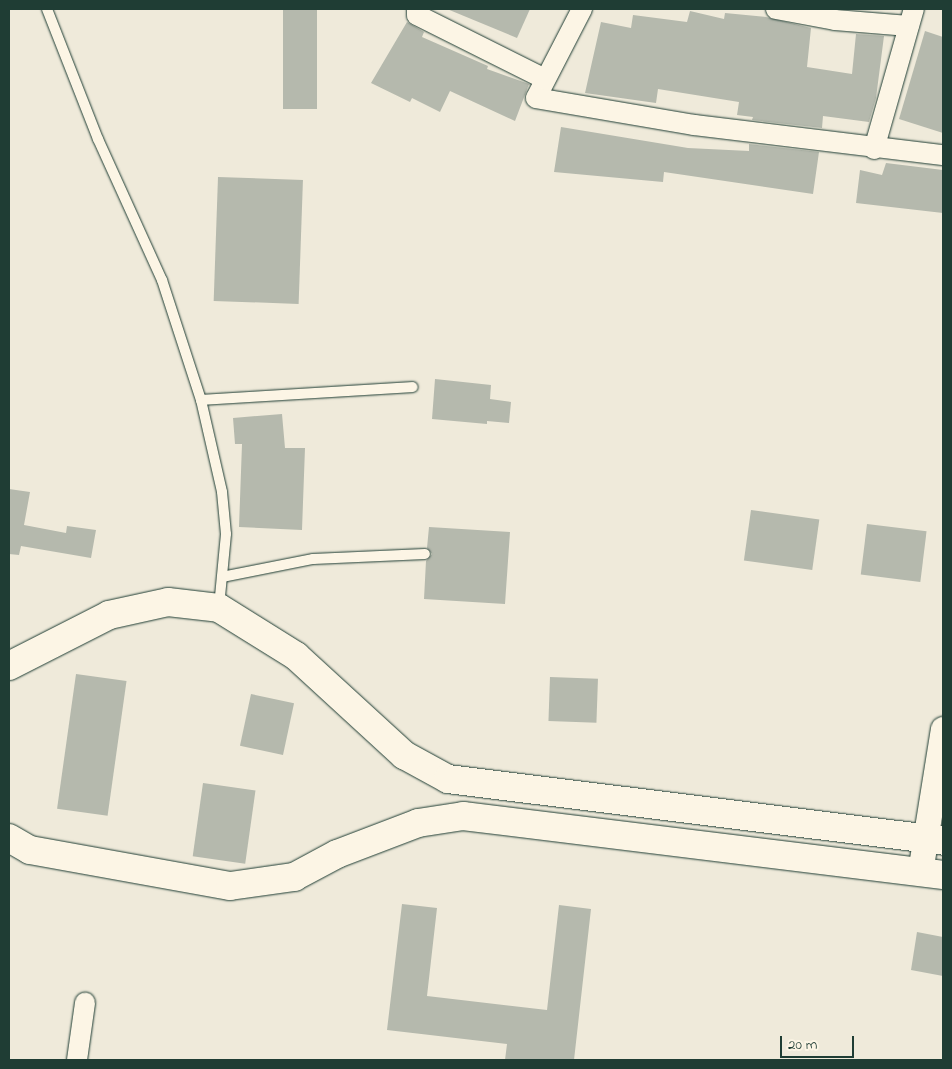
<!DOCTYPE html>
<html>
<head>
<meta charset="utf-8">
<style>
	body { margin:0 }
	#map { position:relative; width:952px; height:1069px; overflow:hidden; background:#efeada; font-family:"Indie Flower",sans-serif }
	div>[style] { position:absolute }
	.building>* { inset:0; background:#b5b9ad; transform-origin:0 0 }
	.roads { filter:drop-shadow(0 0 1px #1f3d34) drop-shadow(0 0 1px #1f3d34) }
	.service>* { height:10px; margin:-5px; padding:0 5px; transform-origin:5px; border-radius:5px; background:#fcf5e5 }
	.minor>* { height:20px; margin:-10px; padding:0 10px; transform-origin:10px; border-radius:10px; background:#fcf5e5 }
	.tertiary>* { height:25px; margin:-12.5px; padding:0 12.5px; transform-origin:12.5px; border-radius:12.5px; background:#fcf5e5 }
	.primary>* { height:28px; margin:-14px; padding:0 14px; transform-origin:14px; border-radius:14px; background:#fcf5e5 }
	span { translate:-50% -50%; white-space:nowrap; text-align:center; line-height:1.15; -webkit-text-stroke:4.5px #fcf5e5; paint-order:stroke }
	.frame { position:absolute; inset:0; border:10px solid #1f3d34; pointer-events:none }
	.scale { position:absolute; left:780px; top:1036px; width:74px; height:22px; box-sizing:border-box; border:2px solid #1f3d34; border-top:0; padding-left:6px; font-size:15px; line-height:18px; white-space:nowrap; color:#1f3d34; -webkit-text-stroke:4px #fcf5e5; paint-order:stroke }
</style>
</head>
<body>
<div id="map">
	<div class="building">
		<div style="left:283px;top:9px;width:34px;height:100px"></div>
		<div style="clip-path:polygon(447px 9px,530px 9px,517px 38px)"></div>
		<div style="clip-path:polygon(690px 11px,724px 19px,725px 13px,766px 17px,811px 28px,807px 67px,852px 74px,856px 34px,884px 36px,876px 98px,869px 122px,823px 116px,822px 128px,752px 120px,753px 117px,737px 115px,739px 102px,658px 89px,656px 103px,585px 93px,601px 22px,631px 28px,633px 15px,687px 22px)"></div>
		<div style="clip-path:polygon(407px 22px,424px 32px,422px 37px,488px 66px,487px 69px,529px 84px,515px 121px,450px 91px,440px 112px,412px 98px,410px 102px,371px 83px)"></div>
		<div style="clip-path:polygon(925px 31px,943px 37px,943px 133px,899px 119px)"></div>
		<div style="clip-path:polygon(561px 127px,688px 148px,749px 151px,749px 144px,819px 152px,813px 194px,664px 172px,663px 182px,554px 172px)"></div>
		<div style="clip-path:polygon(886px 163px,943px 170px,943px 213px,856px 203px,860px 170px,882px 175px)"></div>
		<div style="left:218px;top:177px;width:85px;height:124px;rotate:2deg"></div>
		<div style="clip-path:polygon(435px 379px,491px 385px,490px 399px,511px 402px,509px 423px,487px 421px,487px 424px,432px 419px)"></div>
		<div style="clip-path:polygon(282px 414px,285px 448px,305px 448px,302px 530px,239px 527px,242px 444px,235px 444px,233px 418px)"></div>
		<div style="clip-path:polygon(9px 489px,30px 492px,24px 525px,66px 533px,67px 526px,96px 530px,91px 558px,21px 546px,19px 555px,9px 554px)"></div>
		<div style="left:751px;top:510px;width:69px;height:51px;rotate:8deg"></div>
		<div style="left:867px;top:524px;width:60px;height:51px;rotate:7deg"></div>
		<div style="clip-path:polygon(429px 527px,510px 532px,505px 604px,424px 599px,426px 561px,432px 554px,427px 548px)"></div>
		<div style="left:76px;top:674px;width:51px;height:136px;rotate:8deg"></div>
		<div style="left:550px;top:677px;width:48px;height:44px;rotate:2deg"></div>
		<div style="left:251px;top:694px;width:44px;height:53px;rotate:12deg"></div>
		<div style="left:203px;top:783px;width:53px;height:74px;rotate:8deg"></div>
		<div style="clip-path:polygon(402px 904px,437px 908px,427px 996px,547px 1010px,559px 905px,591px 909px,574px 1060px,505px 1060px,507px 1044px,387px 1030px)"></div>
		<div style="clip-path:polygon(917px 932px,943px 937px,943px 976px,911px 970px)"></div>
	</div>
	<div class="roads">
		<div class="service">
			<div style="left:47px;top:9px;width:140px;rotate:68.6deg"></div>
			<div style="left:98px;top:139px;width:155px;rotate:65.6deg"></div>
			<div style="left:162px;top:280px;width:126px;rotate:72deg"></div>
			<div style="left:201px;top:400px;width:94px;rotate:77.1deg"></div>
			<div style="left:222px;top:492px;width:42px;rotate:84.6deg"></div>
			<div style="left:226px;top:534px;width:73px;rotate:95.5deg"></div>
			<div style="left:201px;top:400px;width:212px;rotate:-3.5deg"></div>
			<div style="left:222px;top:577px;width:93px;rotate:-11.2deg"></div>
			<div style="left:313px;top:559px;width:112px;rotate:-2.6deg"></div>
		</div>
		<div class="minor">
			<div style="left:417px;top:9px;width:6px;rotate:90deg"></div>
			<div style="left:417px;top:15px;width:143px;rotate:26.6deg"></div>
			<div style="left:582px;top:9px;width:100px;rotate:117.3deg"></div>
			<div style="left:536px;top:98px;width:160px;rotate:9.7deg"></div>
			<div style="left:694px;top:125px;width:251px;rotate:6.9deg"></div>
			<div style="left:776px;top:9px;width:60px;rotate:10.6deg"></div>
			<div style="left:835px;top:20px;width:74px;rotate:4.6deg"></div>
			<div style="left:874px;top:149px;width:146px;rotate:-74.1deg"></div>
			<div style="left:77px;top:1060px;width:58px;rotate:-82deg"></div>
		</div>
		<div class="tertiary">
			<div style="left:920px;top:872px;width:145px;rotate:-80.9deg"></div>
		</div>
		<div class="primary">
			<div style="left:9px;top:666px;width:112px;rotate:-27deg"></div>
			<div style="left:109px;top:615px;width:60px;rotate:-12.4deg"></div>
			<div style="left:168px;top:602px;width:51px;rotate:6.7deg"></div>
			<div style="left:219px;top:608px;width:91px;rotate:31.9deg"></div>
			<div style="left:296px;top:656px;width:147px;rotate:42.5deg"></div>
			<div style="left:404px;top:755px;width:50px;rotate:28.6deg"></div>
			<div style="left:448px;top:779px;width:499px;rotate:7.1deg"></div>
			<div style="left:9px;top:838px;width:24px;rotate:30deg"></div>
			<div style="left:30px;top:850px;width:203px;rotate:10.2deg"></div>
			<div style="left:230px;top:886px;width:65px;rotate:-8deg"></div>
			<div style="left:294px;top:877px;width:49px;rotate:-28.1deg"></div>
			<div style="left:337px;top:854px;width:87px;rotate:-20.9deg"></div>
			<div style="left:418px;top:823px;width:46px;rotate:-8.8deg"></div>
			<div style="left:463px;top:816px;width:484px;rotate:7deg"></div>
		</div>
	</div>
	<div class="frame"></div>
	<div class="scale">20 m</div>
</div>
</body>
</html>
